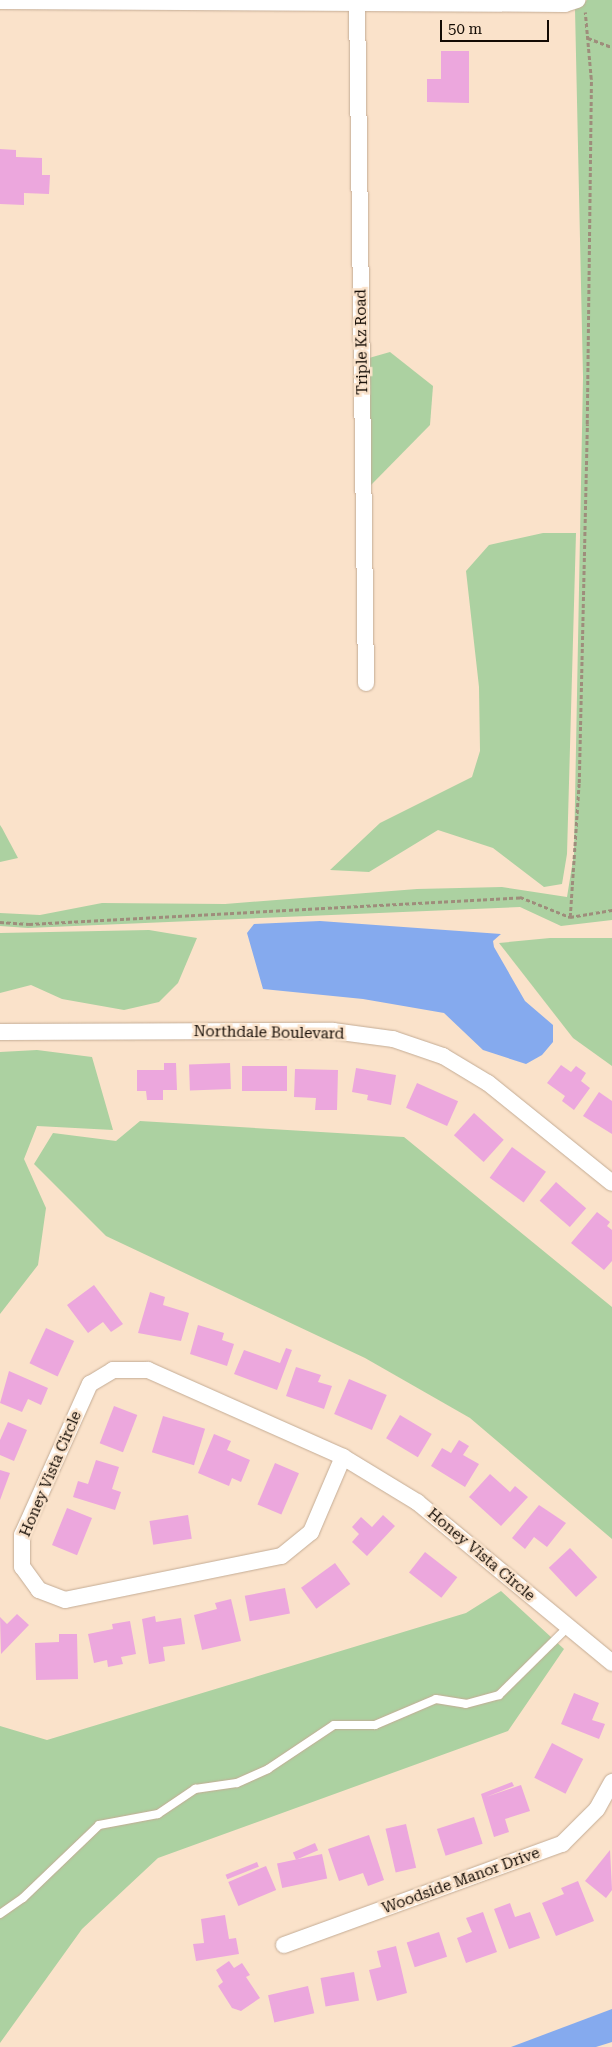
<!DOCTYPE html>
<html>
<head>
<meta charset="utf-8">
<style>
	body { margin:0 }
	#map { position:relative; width:612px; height:2047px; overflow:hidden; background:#fae2ca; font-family:"Roboto Serif",serif }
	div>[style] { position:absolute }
	.green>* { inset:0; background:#acd1a1 }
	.water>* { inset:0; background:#85aaee }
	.building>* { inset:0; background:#eca7dd; transform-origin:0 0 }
	.path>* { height:2.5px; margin-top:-1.25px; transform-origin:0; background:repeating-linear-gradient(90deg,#9e8d7b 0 4px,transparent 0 6.5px) }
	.roads { filter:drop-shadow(0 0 1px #c4ac95) drop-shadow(0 0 1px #c4ac95) }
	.service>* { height:8px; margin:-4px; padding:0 4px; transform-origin:4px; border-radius:4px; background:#fff }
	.minor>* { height:16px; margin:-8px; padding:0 8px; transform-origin:8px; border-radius:8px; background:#fff }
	span { translate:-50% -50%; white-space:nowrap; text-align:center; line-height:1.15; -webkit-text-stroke:5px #fae2ca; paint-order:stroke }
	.street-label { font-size:15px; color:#130b04 }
	.scale { position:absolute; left:440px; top:20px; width:109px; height:22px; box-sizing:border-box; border:2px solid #130b04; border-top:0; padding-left:6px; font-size:15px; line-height:18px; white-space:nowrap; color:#130b04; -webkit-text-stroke:4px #fae2ca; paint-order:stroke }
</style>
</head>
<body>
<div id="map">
	<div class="green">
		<div style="clip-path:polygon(587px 0,612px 0,612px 920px,561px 926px,520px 907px,28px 928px,0 926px,0 913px,40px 915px,102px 903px,225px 904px,417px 889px,502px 887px,567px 897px,574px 854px,583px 377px,575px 9px)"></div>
		<div style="clip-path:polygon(390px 352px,433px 386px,430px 425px,371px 485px,369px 358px)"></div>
		<div style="clip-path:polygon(543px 533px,576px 533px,567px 854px,562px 884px,544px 887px,493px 848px,438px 830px,369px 872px,330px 870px,380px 823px,472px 777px,480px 751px,479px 687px,466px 571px,489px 545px)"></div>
		<div style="clip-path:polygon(0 825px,2px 828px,18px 858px,0 862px)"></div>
		<div style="clip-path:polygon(149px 930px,197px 938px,178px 983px,159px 1002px,124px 1010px,62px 999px,31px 985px,0 993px,0 933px)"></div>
		<div style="clip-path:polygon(550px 938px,612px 938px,612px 1066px,573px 1038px,499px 943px)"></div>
		<div style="clip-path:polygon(37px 1050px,92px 1057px,113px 1130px,37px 1126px,24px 1159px,46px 1208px,38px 1265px,0 1314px,0 1052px)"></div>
		<div style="clip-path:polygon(140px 1121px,404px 1137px,612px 1307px,612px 1539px,470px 1418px,365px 1358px,106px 1236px,34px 1164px,53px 1133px,116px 1141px)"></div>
		<div style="clip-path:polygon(501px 1591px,564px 1649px,508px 1731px,158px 1858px,82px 1929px,0 2043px,0 1726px,47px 1740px,466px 1613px)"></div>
	</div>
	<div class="water">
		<div style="clip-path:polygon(320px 921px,501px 934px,493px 941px,494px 947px,525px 1001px,553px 1025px,553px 1042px,542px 1055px,526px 1064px,483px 1050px,444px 1013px,363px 999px,263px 989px,247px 933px,254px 924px)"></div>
		<div style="clip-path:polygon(612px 2009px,612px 2042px,596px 2047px,511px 2047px)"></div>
	</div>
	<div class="building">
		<div style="clip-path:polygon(441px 51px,469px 51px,469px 103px,427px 102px,427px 79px,441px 79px)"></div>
		<div style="clip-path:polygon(0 149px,16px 150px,16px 157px,42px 158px,42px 175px,50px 175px,49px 194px,24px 193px,24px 205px,0 204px)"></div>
		<div style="clip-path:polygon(164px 1063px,176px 1063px,177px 1090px,163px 1090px,163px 1100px,147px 1100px,146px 1091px,137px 1091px,137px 1070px,164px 1070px)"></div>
		<div style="left:230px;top:1063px;width:26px;height:41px;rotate:88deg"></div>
		<div style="clip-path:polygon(561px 1065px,571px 1072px,576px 1066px,586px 1073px,581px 1081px,590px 1088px,574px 1110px,562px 1101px,565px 1096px,547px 1083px)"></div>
		<div style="left:242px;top:1066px;width:45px;height:25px"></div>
		<div style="clip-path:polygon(356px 1068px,396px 1075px,391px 1105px,367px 1100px,368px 1095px,352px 1092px)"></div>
		<div style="clip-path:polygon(295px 1069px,338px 1070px,337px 1110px,315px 1110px,316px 1098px,294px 1097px)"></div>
		<div style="left:417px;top:1083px;width:45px;height:27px;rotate:24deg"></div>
		<div style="clip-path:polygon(599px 1092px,612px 1101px,612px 1134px,583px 1116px)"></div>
		<div style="left:474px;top:1113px;width:40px;height:30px;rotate:42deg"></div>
		<div style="left:512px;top:1147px;width:42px;height:38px;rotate:36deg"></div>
		<div style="left:556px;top:1182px;width:40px;height:25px;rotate:41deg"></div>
		<div style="clip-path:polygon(597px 1212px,610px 1222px,607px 1226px,612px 1230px,612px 1261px,604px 1270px,571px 1243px)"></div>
		<div style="clip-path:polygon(94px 1285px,123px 1324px,111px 1332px,103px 1322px,88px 1333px,67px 1305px)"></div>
		<div style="clip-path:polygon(150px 1292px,165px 1297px,163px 1305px,189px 1313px,181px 1341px,138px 1333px)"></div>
		<div style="clip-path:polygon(198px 1325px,224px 1333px,222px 1340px,234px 1344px,227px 1366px,190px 1354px)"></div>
		<div style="left:46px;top:1328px;width:31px;height:39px;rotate:25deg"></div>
		<div style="clip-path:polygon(286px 1348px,292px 1350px,277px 1390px,234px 1374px,244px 1350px,280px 1363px)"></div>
		<div style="clip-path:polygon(296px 1367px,321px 1375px,318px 1382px,332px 1386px,324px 1409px,286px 1396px)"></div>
		<div style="clip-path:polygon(9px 1371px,48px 1388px,41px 1405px,28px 1399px,22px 1412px,0 1403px)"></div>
		<div style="left:349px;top:1379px;width:41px;height:38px;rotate:23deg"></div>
		<div style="left:114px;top:1406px;width:25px;height:40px;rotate:21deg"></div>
		<div style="left:400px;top:1415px;width:37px;height:27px;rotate:31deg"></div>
		<div style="left:163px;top:1416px;width:44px;height:38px;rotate:17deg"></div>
		<div style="clip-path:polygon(8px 1422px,27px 1430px,14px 1461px,0 1455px,0 1440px)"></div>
		<div style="clip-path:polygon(214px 1434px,231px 1441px,227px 1450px,250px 1460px,241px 1482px,232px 1478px,229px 1486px,198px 1473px)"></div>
		<div style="clip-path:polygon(459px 1440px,469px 1446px,463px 1455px,479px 1464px,465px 1487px,431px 1466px,442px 1448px,451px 1453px)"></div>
		<div style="clip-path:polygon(96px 1460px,119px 1467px,112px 1489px,121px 1492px,115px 1510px,73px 1497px,78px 1481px,88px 1484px)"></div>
		<div style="left:275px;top:1463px;width:26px;height:45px;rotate:23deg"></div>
		<div style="clip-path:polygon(0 1470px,10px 1473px,0 1500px)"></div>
		<div style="clip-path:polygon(490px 1474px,510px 1492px,515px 1486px,528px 1497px,501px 1526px,469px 1497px)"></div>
		<div style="clip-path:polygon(539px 1505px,566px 1523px,547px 1547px,534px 1537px,525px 1549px,512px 1538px)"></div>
		<div style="left:67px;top:1508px;width:27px;height:40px;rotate:22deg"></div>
		<div style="left:188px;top:1515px;width:24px;height:39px;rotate:81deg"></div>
		<div style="clip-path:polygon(383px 1515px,395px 1526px,367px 1556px,352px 1542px,359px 1534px,352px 1527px,361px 1517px,372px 1527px)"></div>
		<div style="left:570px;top:1548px;width:40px;height:29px;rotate:47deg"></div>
		<div style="left:425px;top:1552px;width:41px;height:26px;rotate:38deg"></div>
		<div style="left:335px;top:1563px;width:26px;height:42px;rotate:54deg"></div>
		<div style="left:285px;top:1588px;width:26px;height:41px;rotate:79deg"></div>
		<div style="clip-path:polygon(231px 1599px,241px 1641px,202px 1650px,194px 1615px,217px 1609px,215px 1603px)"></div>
		<div style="clip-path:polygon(17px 1614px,29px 1625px,1px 1654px,0 1617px,7px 1624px)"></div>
		<div style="clip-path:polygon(155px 1616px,156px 1622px,181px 1618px,185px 1644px,163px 1647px,165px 1661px,149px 1664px,142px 1619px)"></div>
		<div style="clip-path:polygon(130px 1621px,136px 1654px,121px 1657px,123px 1664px,108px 1667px,107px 1660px,94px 1663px,88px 1634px,113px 1629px,112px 1624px)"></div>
		<div style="clip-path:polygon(59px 1634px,77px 1634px,78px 1679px,36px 1680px,35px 1643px,59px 1642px)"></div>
		<div style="clip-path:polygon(574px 1693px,599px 1703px,592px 1720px,605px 1724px,599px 1739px,561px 1724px)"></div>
		<div style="left:552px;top:1743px;width:35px;height:39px;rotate:27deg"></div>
		<div style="clip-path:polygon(512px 1782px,514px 1786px,486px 1797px,521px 1785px,530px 1811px,505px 1819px,509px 1832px,494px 1837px,481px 1794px)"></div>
		<div style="left:474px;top:1817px;width:28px;height:39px;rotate:72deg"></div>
		<div style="left:406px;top:1824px;width:45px;height:21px;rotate:77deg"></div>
		<div style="clip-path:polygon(369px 1835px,384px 1880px,368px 1886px,363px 1873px,339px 1881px,328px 1849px)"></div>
		<div style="left:315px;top:1843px;width:8px;height:24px;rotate:67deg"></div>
		<div style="clip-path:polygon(610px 1850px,612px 1890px,606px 1898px,585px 1881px)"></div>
		<div style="left:322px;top:1854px;width:25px;height:46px;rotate:78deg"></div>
		<div style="left:257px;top:1862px;width:5px;height:34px;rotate:68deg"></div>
		<div style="left:266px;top:1866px;width:26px;height:41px;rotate:67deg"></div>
		<div style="clip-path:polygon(578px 1881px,594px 1921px,556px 1936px,542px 1903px,564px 1894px,561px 1888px)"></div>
		<div style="clip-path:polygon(510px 1903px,515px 1917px,530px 1912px,540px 1938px,509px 1949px,494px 1909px)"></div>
		<div style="clip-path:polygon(483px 1912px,497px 1952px,466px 1963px,457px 1938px,472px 1932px,466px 1918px)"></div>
		<div style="clip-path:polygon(225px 1915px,229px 1939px,236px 1938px,239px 1954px,196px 1961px,193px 1944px,204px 1943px,201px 1919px)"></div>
		<div style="left:439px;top:1932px;width:26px;height:34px;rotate:72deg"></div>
		<div style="clip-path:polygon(396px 1946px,407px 1993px,377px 2001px,369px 1970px,381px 1967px,377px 1951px)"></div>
		<div style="clip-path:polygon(229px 1961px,234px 1968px,242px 1963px,250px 1975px,246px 1977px,260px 1998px,241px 2011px,232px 2008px,218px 1986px,223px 1982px,216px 1970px)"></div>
		<div style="left:354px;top:1972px;width:29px;height:34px;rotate:80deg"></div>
		<div style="left:308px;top:1986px;width:28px;height:41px;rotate:77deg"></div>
	</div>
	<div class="path">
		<div style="left:588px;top:38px;width:26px;rotate:21deg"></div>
		<div style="left:570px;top:917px;width:134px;rotate:-86.2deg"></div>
		<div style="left:579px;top:783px;width:359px;rotate:-88.7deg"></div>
		<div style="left:587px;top:424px;width:345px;rotate:-89.3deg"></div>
		<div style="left:591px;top:79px;width:67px;rotate:-95.1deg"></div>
		<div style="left:0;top:922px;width:29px;rotate:4deg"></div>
		<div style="left:29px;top:924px;width:492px;rotate:-3.1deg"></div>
		<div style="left:520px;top:897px;width:54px;rotate:21.8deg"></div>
		<div style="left:570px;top:917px;width:43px;rotate:-9.5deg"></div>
	</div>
	<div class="roads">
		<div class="service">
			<div style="left:0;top:1914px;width:28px;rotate:-35deg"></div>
			<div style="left:23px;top:1898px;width:105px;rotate:-43.8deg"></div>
			<div style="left:99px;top:1825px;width:60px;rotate:-10.6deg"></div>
			<div style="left:158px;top:1814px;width:45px;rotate:-34deg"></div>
			<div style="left:195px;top:1789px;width:42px;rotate:-8.1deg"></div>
			<div style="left:237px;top:1783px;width:34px;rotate:-24deg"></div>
			<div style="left:268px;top:1769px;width:79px;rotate:-33.7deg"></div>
			<div style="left:334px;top:1725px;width:41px"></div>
			<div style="left:375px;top:1725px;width:66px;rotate:-23.1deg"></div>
			<div style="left:436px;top:1699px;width:30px;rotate:9deg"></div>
			<div style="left:466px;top:1704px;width:34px;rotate:-15deg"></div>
			<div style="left:499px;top:1695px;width:97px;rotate:-44.6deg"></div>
		</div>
		<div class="minor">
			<div style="left:0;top:1px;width:565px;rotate:0.3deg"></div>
			<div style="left:565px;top:4px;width:13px;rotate:-18deg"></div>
			<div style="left:357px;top:2px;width:681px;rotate:89.24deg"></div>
			<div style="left:0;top:1032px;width:333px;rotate:-0.2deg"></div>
			<div style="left:333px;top:1031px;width:61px;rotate:7.6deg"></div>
			<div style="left:393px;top:1039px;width:53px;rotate:18.8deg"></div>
			<div style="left:443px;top:1056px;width:52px;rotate:31deg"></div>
			<div style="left:488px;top:1083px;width:159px;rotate:38.9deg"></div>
			<div style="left:343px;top:1457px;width:82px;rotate:113.1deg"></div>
			<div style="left:311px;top:1532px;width:38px;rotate:141deg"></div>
			<div style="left:281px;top:1556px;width:220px;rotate:168.5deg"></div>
			<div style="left:65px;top:1600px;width:28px;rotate:-159deg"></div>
			<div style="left:39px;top:1590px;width:29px;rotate:-126deg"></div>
			<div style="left:22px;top:1567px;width:32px;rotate:-90deg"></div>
			<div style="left:22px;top:1535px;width:166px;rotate:-65.8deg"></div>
			<div style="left:90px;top:1384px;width:27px;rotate:-31deg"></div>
			<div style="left:113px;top:1370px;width:35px"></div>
			<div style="left:148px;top:1370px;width:214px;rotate:24deg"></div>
			<div style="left:343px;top:1457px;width:87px;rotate:31.3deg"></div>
			<div style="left:417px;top:1502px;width:253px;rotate:39.5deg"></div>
			<div style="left:284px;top:1945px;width:296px;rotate:-20deg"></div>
			<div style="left:562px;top:1844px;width:49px;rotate:-45deg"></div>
			<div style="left:597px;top:1809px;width:31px;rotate:-61deg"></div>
		</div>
	</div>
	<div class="street-label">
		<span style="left:362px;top:342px;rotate:-91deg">Triple Kz Road</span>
		<span style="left:269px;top:1033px;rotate:1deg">Northdale Boulevard</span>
		<span style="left:51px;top:1474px;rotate:-67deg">Honey Vista Circle</span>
		<span style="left:481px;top:1555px;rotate:40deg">Honey Vista Circle</span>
		<span style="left:461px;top:1881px;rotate:-20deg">Woodside Manor Drive</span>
	</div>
	<div class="scale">50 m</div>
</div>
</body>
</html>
